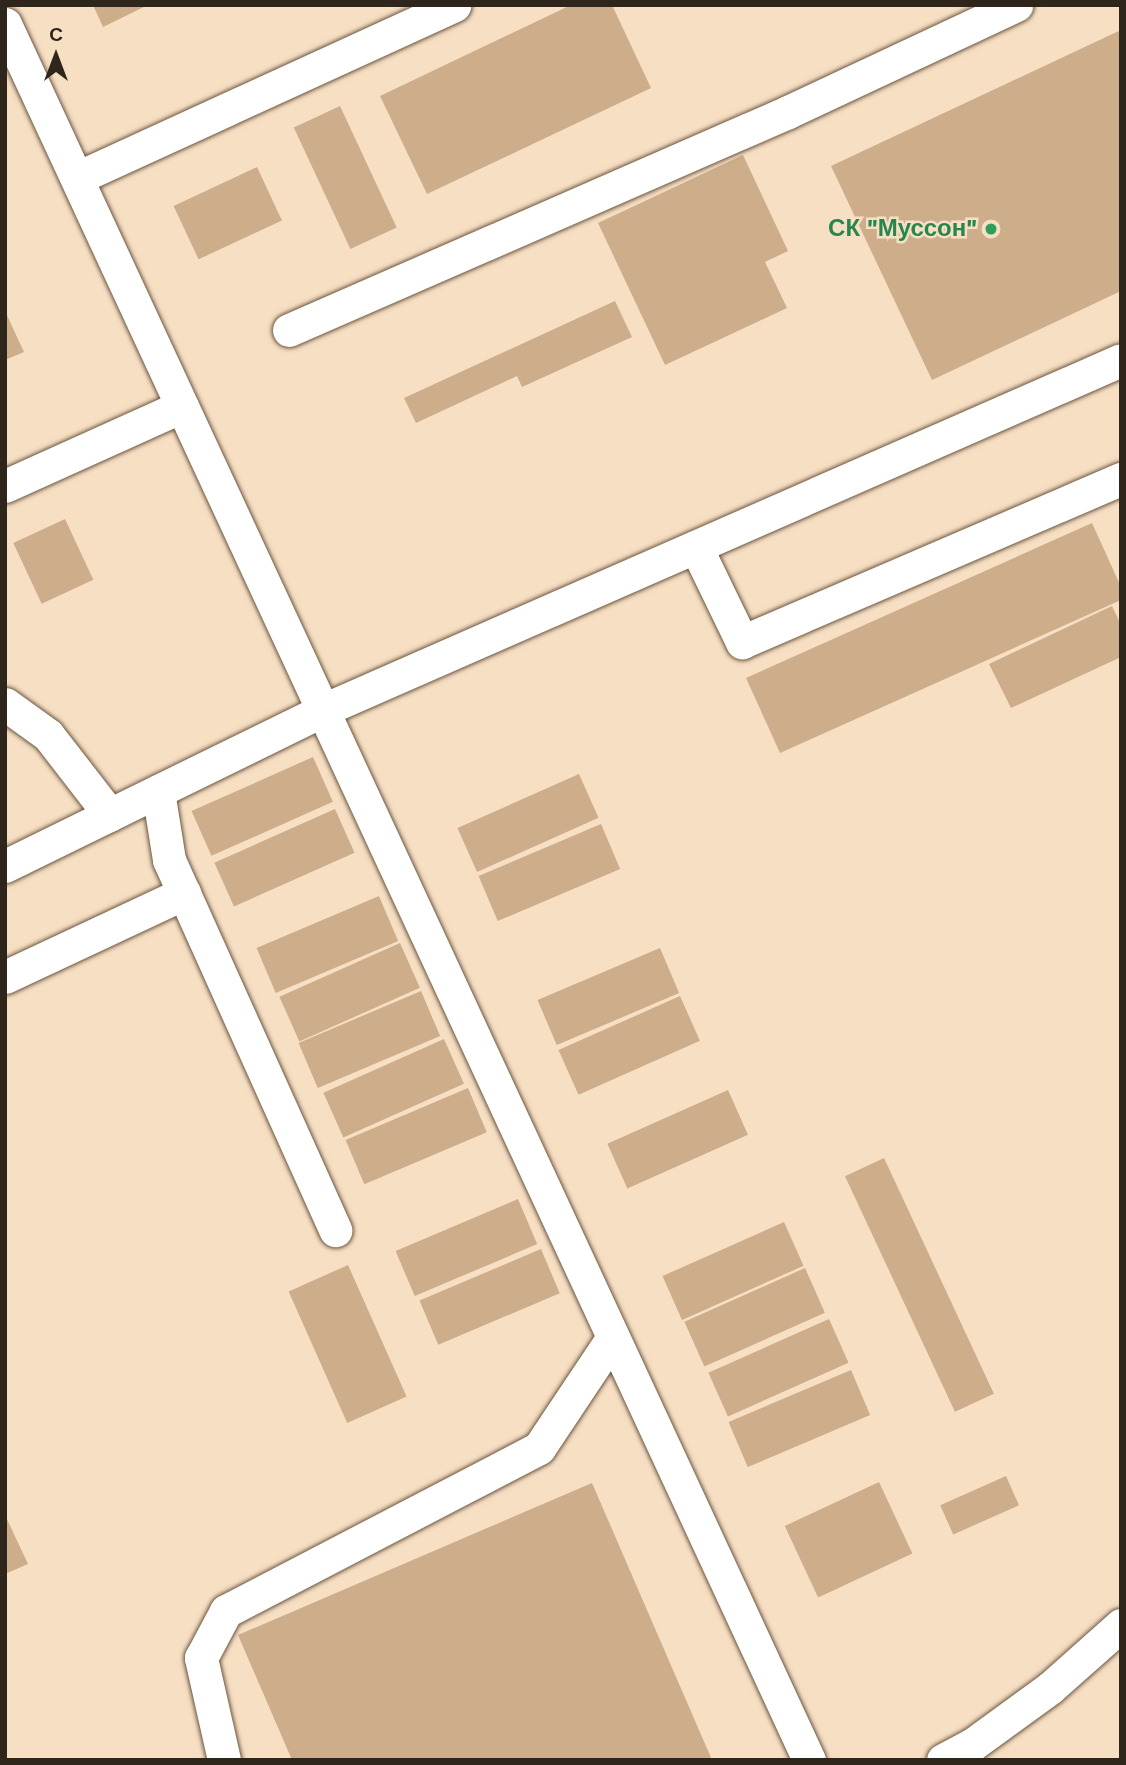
<!DOCTYPE html>
<html>
<head>
<meta charset="utf-8">
<style>
	body { margin:0 }
	#map { position:relative; width:1126px; height:1765px; overflow:hidden; background:#f7dfc4; font-family:"Work Sans",sans-serif }
	div>[style] { position:absolute }
	.building>* { inset:0; background:#cdad8a; transform-origin:0 0 }
	.roads { filter:drop-shadow(0 0 2px #6b563f) drop-shadow(0 0 2px #6b563f) }
	.minor>* { height:33px; margin:-16.5px; padding:0 16.5px; transform-origin:16.5px; border-radius:16.5px; background:#fff }
	.dots>* { width:19px; height:19px; translate:-50% -50%; box-sizing:border-box; border:4px solid #f7dfc4; border-radius:50% }
	span { translate:-50% -50%; white-space:nowrap; text-align:center; line-height:1.15; -webkit-text-stroke:5px #f7dfc4; paint-order:stroke }
	.leisure-label { font-size:24px; color:#27864d; font-weight:700 }
	.right { translate:-100% -50%; text-align:right }
	.frame { position:absolute; inset:0; border:7px solid #2e251b; pointer-events:none }
	.north { position:absolute; left:21px; top:21px; width:70px; height:70px; -webkit-text-stroke:5px #f7dfc4; paint-order:stroke; rotate:0deg; font-size:19px; font-weight:700; line-height:28px; text-align:center; color:#2e251b }
	.north::after { content:''; display:block; margin:auto; width:24px; height:32px; background:#2e251b; clip-path:polygon(50% 0,100% 100%,50% 72%,0 100%) }
</style>
</head>
<body>
<div id="map">
	<div class="building">
		<div style="clip-path:polygon(93px 5px,148px 5px,103px 27px)"></div>
		<div style="clip-path:polygon(571px 5px,612px 5px,651px 88px,427px 194px,380px 96px)"></div>
		<div style="clip-path:polygon(1121px 30px,1121px 291px,932px 380px,831px 166px)"></div>
		<div style="left:340px;top:106px;width:134px;height:51px;rotate:65deg"></div>
		<div style="clip-path:polygon(743px 155px,788px 251px,765px 262px,787px 308px,665px 365px,598px 223px)"></div>
		<div style="left:257px;top:167px;width:59px;height:92px;rotate:65deg"></div>
		<div style="clip-path:polygon(615px 301px,632px 337px,522px 387px,517px 376px,416px 423px,404px 398px)"></div>
		<div style="clip-path:polygon(5px 311px,24px 352px,5px 360px)"></div>
		<div style="left:65px;top:519px;width:67px;height:57px;rotate:65deg"></div>
		<div style="clip-path:polygon(1092px 523px,1121px 587px,1121px 600px,780px 753px,746px 678px)"></div>
		<div style="clip-path:polygon(1112px 606px,1121px 625px,1121px 657px,1011px 708px,989px 664px)"></div>
		<div style="left:313px;top:757px;width:49px;height:133px;rotate:66deg"></div>
		<div style="left:579px;top:774px;width:48px;height:133px;rotate:66deg"></div>
		<div style="left:335px;top:809px;width:48px;height:132px;rotate:66deg"></div>
		<div style="left:601px;top:824px;width:49px;height:133px;rotate:67deg"></div>
		<div style="left:379px;top:896px;width:49px;height:133px;rotate:67deg"></div>
		<div style="left:400px;top:943px;width:49px;height:132px;rotate:66deg"></div>
		<div style="left:660px;top:948px;width:49px;height:133px;rotate:67deg"></div>
		<div style="left:421px;top:991px;width:49px;height:133px;rotate:67deg"></div>
		<div style="left:680px;top:996px;width:49px;height:133px;rotate:66deg"></div>
		<div style="left:444px;top:1039px;width:49px;height:132px;rotate:66deg"></div>
		<div style="left:468px;top:1088px;width:48px;height:133px;rotate:67deg"></div>
		<div style="left:728px;top:1090px;width:49px;height:132px;rotate:66deg"></div>
		<div style="left:884px;top:1158px;width:260px;height:43px;rotate:65deg"></div>
		<div style="left:518px;top:1199px;width:49px;height:133px;rotate:67deg"></div>
		<div style="left:784px;top:1222px;width:48px;height:133px;rotate:66deg"></div>
		<div style="left:541px;top:1249px;width:48px;height:132px;rotate:67deg"></div>
		<div style="left:348px;top:1265px;width:144px;height:65px;rotate:66deg"></div>
		<div style="left:805px;top:1268px;width:49px;height:132px;rotate:66deg"></div>
		<div style="left:829px;top:1319px;width:48px;height:132px;rotate:66deg"></div>
		<div style="left:851px;top:1370px;width:49px;height:133px;rotate:67deg"></div>
		<div style="left:1006px;top:1476px;width:32px;height:72px;rotate:66deg"></div>
		<div style="left:879px;top:1482px;width:79px;height:104px;rotate:65deg"></div>
		<div style="clip-path:polygon(592px 1483px,712px 1760px,292px 1760px,238px 1635px)"></div>
		<div style="clip-path:polygon(5px 1515px,28px 1564px,5px 1574px)"></div>
	</div>
	<div class="roads">
		<div class="minor">
			<div style="left:5px;top:24px;width:1913px;rotate:65.15deg"></div>
			<div style="left:77px;top:178px;width:415px;rotate:-24.6deg"></div>
			<div style="left:289px;top:330px;width:545px;rotate:-23.6deg"></div>
			<div style="left:788px;top:112px;width:252px;rotate:-25.1deg"></div>
			<div style="left:5px;top:486px;width:194px;rotate:-24.3deg"></div>
			<div style="left:696px;top:547px;width:106px;rotate:64.2deg"></div>
			<div style="left:742px;top:642px;width:413px;rotate:-23.3deg"></div>
			<div style="left:5px;top:704px;width:53px;rotate:35.8deg"></div>
			<div style="left:48px;top:735px;width:101px;rotate:52.2deg"></div>
			<div style="left:158px;top:791px;width:70px;rotate:80.9deg"></div>
			<div style="left:169px;top:860px;width:406px;rotate:65.8deg"></div>
			<div style="left:5px;top:866px;width:354px;rotate:-26.1deg"></div>
			<div style="left:323px;top:710px;width:871px;rotate:-23.68deg"></div>
			<div style="left:5px;top:977px;width:198px;rotate:-25.1deg"></div>
			<div style="left:224px;top:1760px;width:105px;rotate:-102.7deg"></div>
			<div style="left:201px;top:1658px;width:53px;rotate:-62deg"></div>
			<div style="left:226px;top:1611px;width:353px;rotate:-27.5deg"></div>
			<div style="left:539px;top:1448px;width:133px;rotate:-56.3deg"></div>
			<div style="left:943px;top:1760px;width:34px;rotate:-28deg"></div>
			<div style="left:973px;top:1744px;width:95px;rotate:-36deg"></div>
			<div style="left:1050px;top:1688px;width:95px;rotate:-41.6deg"></div>
		</div>
	</div>
	<div class="dots">
		<div style="left:991px;top:229px;background:#2e9e5b"></div>
	</div>
	<div class="leisure-label">
		<span class="right" style="left:977px;top:229px">СК "Муссон"</span>
	</div>
	<div class="frame"></div>
	<div class="north">С</div>
</div>
</body>
</html>
